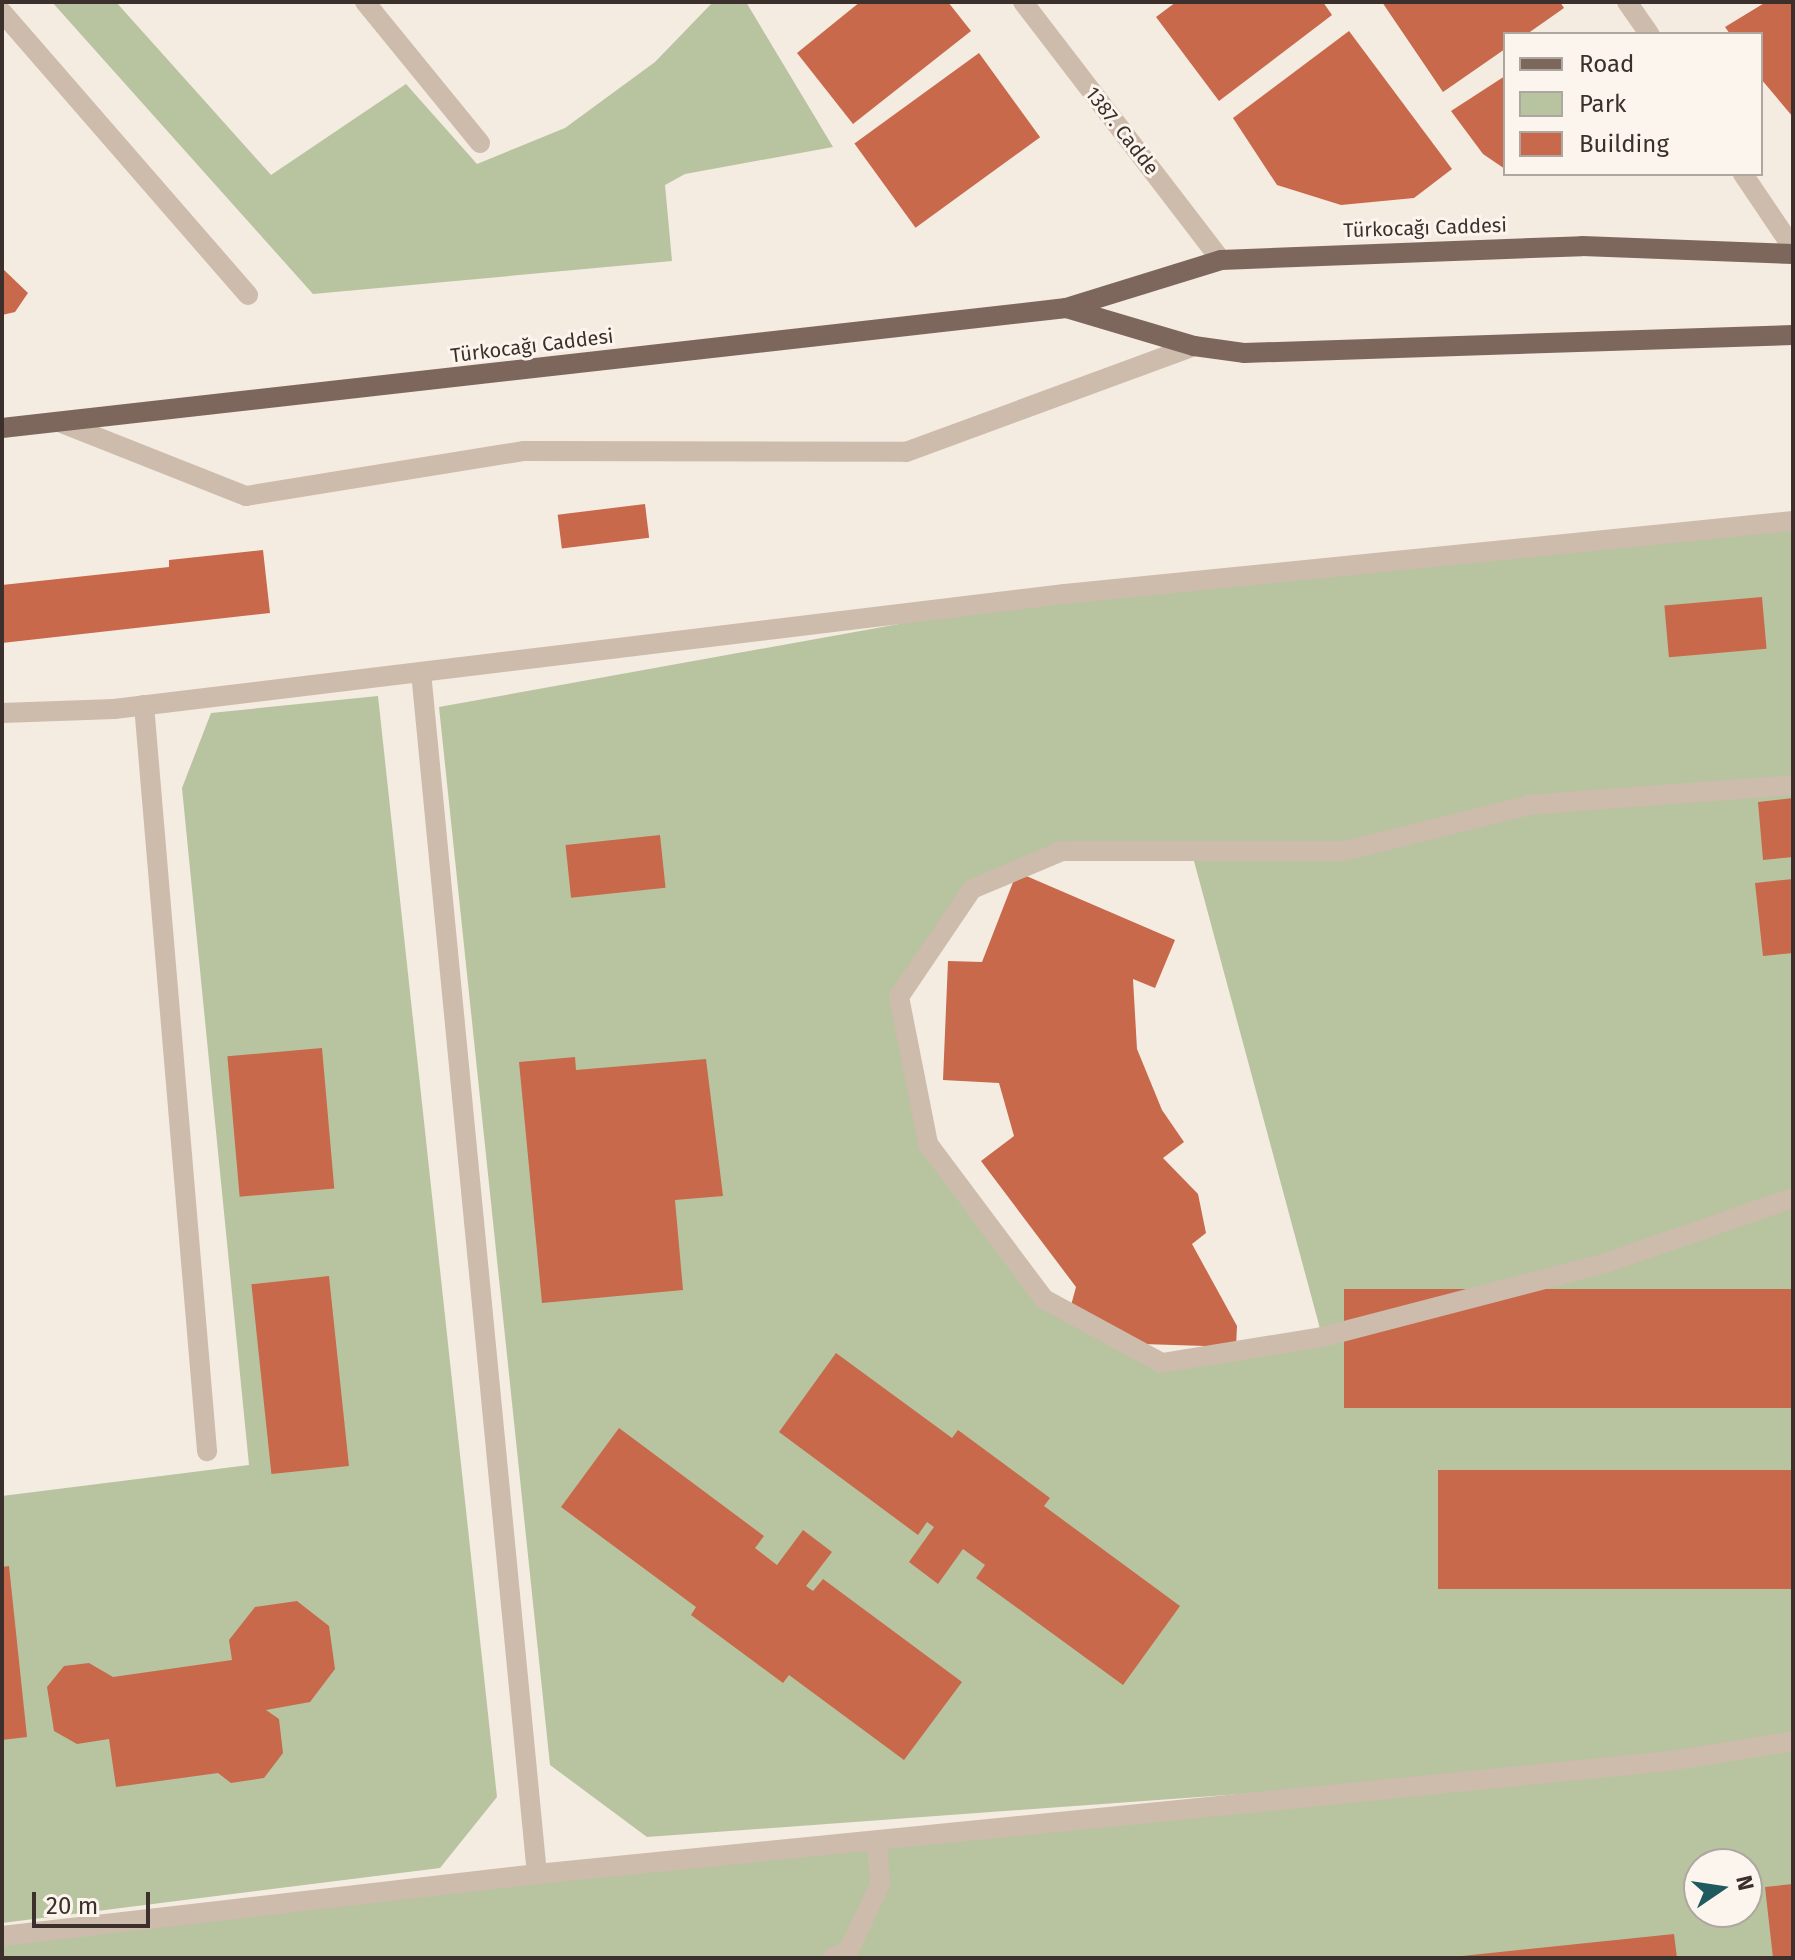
<!DOCTYPE html>
<html>
<head>
<meta charset="utf-8">
<style>
	body { margin:0 }
	#map { position:relative; width:1795px; height:1960px; overflow:hidden; background:#f4ebe1; font-family:"Fira Sans",sans-serif }
	div>[style] { position:absolute }
	.green>* { inset:0; background:#b8c4a0 }
	.building>* { inset:0; background:#c8694b; transform-origin:0 0 }
	.minor>* { height:20px; margin:-10px; padding:0 10px; transform-origin:10px; border-radius:10px; background:#cdbbac }
	.major>* { height:20px; margin:-10px; padding:0 10px; transform-origin:10px; border-radius:10px; background:#7d675c }
	span { translate:-50% -50%; white-space:nowrap; text-align:center; line-height:1.15; -webkit-text-stroke:6px #fbf5ee; paint-order:stroke }
	.street-label { font-size:20px; color:#3b302b }
	.frame { position:absolute; inset:0; border:4px solid #3b302b; pointer-events:none }
	.legend { position:absolute; left:1503px; top:32px; width:260px; height:144px; box-sizing:border-box; background:#fbf5ee; border:2px solid #aea6a0; margin:0; padding:10px 14px; list-style:none; font-size:24px; color:#3b302b }
	.legend li { display:flex; align-items:center; gap:16px; height:40px }
	.legend b { width:40px; border:2px solid #aea6a0 }
	.north { position:absolute; left:1683px; top:1848px; width:80px; height:80px; box-sizing:border-box; background:#fbf5ee; border:2px solid #aea6a0; border-radius:50%; rotate:77deg; font-size:22px; font-weight:700; line-height:32px; text-align:center; color:#3b302b }
	.north::after { content:''; display:block; margin:auto; width:28px; height:36px; background:#1f5a5e; clip-path:polygon(50% 0,100% 100%,50% 72%,0 100%) }
	.scale { position:absolute; left:32px; top:1892px; width:118px; height:36px; box-sizing:border-box; border:4px solid #3b302b; border-top:0; padding-left:10px; font-size:24px; line-height:28px; white-space:nowrap; color:#3b302b; -webkit-text-stroke:6px #fbf5ee; paint-order:stroke }
</style>
</head>
<body>
<div id="map">
	<div class="green">
		<div style="clip-path:polygon(52px 2px,116px 2px,271px 175px,406px 84px,477px 164px,565px 128px,655px 62px,713px 2px,746px 2px,833px 147px,685px 174px,665px 185px,672px 261px,313px 294px)"></div>
		<div style="clip-path:polygon(evenodd,1793px 521px,1793px 1958px,2px 1958px,2px 1941px,1639px 1765px,647px 1837px,550px 1765px,439px 707px,1065px 594px,1793px 521px,1191px 850px,1322px 1336px,1162px 1363px,1044px 1299px,928px 1144px,899px 998px,972px 889px,1062px 851px,1191px 850px,1793px 521px,1699px 1864px,1747px 1864px,1747px 1912px,1699px 1912px,1699px 1864px)"></div>
		<div style="clip-path:polygon(378px 696px,497px 1797px,440px 1868px,2px 1923px,2px 1496px,249px 1465px,182px 788px,211px 713px)"></div>
	</div>
	<div class="building">
		<div style="clip-path:polygon(860px 2px,948px 2px,971px 31px,853px 124px,797px 53px)"></div>
		<div style="clip-path:polygon(1176px 2px,1323px 2px,1332px 15px,1219px 101px,1156px 17px)"></div>
		<div style="clip-path:polygon(1382px 2px,1560px 2px,1564px 8px,1527px 34px,1505px 34px,1505px 49px,1443px 92px)"></div>
		<div style="clip-path:polygon(1766px 2px,1793px 2px,1793px 117px,1761px 79px,1761px 34px,1730px 34px,1725px 27px)"></div>
		<div style="clip-path:polygon(1349px 31px,1452px 169px,1414px 198px,1341px 205px,1277px 185px,1233px 118px)"></div>
		<div style="left:979px;top:53px;width:104px;height:154px;rotate:54deg"></div>
		<div style="clip-path:polygon(1505px 76px,1505px 169px,1483px 154px,1451px 111px)"></div>
		<div style="clip-path:polygon(2px 268px,28px 293px,15px 312px,2px 315px)"></div>
		<div style="left:645px;top:504px;width:34px;height:88px;rotate:83deg"></div>
		<div style="clip-path:polygon(263px 550px,270px 613px,2px 643px,2px 585px,169px 567px,169px 560px)"></div>
		<div style="left:1762px;top:597px;width:52px;height:98px;rotate:85deg"></div>
		<div style="clip-path:polygon(1793px 798px,1793px 857px,1763px 860px,1758px 802px)"></div>
		<div style="left:660px;top:835px;width:53px;height:95px;rotate:84deg"></div>
		<div style="clip-path:polygon(1017px 872px,1175px 940px,1155px 988px,1133px 979px,1137px 1049px,1162px 1110px,1184px 1142px,1163px 1158px,1198px 1194px,1206px 1233px,1192px 1244px,1237px 1326px,1236px 1347px,1143px 1344px,1070px 1309px,1076px 1287px,981px 1161px,1014px 1136px,999px 1083px,943px 1080px,948px 961px,982px 962px)"></div>
		<div style="clip-path:polygon(1793px 879px,1793px 953px,1763px 956px,1755px 883px)"></div>
		<div style="left:322px;top:1048px;width:141px;height:95px;rotate:85deg"></div>
		<div style="clip-path:polygon(575px 1057px,576px 1070px,706px 1059px,723px 1196px,675px 1200px,683px 1290px,542px 1303px,519px 1062px)"></div>
		<div style="left:329px;top:1276px;width:191px;height:78px;rotate:84deg"></div>
		<div style="left:1793px;top:1289px;width:119px;height:449px;rotate:90deg"></div>
		<div style="clip-path:polygon(836px 1353px,952px 1438px,958px 1430px,1050px 1498px,1044px 1506px,1180px 1606px,1123px 1685px,976px 1578px,985px 1565px,963px 1549px,938px 1584px,909px 1562px,934px 1527px,927px 1522px,918px 1535px,779px 1432px)"></div>
		<div style="clip-path:polygon(619px 1428px,764px 1536px,755px 1548px,777px 1565px,803px 1530px,832px 1552px,806px 1586px,813px 1591px,823px 1579px,962px 1682px,904px 1760px,789px 1675px,783px 1683px,691px 1615px,696px 1607px,561px 1507px)"></div>
		<div style="left:1793px;top:1470px;width:119px;height:355px;rotate:90deg"></div>
		<div style="clip-path:polygon(9px 1566px,27px 1737px,2px 1740px,2px 1567px)"></div>
		<div style="clip-path:polygon(297px 1601px,329px 1626px,335px 1669px,310px 1702px,266px 1710px,279px 1719px,283px 1753px,264px 1778px,231px 1783px,218px 1773px,116px 1787px,109px 1739px,77px 1744px,54px 1731px,47px 1687px,64px 1666px,89px 1663px,113px 1677px,232px 1660px,229px 1640px,255px 1607px)"></div>
		<div style="clip-path:polygon(1793px 1884px,1793px 1958px,1773px 1958px,1765px 1887px)"></div>
		<div style="clip-path:polygon(1674px 1934px,1677px 1958px,1462px 1958px,1462px 1956px)"></div>
	</div>
	<div class="minor">
		<div style="left:365px;top:2px;width:182px;rotate:50.8deg"></div>
		<div style="left:1023px;top:2px;width:325px;rotate:52.5deg"></div>
		<div style="left:1627px;top:2px;width:39px;rotate:55deg"></div>
		<div style="left:2px;top:12px;width:375px;rotate:49deg"></div>
		<div style="left:1743px;top:174px;width:89px;rotate:56deg"></div>
		<div style="left:59px;top:422px;width:201px;rotate:21.6deg"></div>
		<div style="left:246px;top:496px;width:282px;rotate:-9.2deg"></div>
		<div style="left:524px;top:451px;width:382px;rotate:0.1deg"></div>
		<div style="left:906px;top:452px;width:307px;rotate:-20.2deg"></div>
		<div style="left:421px;top:672px;width:1208px;rotate:84.49deg"></div>
		<div style="left:144px;top:705px;width:749px;rotate:85.17deg"></div>
		<div style="left:2px;top:713px;width:112px;rotate:-2deg"></div>
		<div style="left:114px;top:709px;width:958px;rotate:-6.9deg"></div>
		<div style="left:1065px;top:594px;width:732px;rotate:-5.73deg"></div>
		<div style="left:1793px;top:785px;width:264px;rotate:175.7deg"></div>
		<div style="left:1530px;top:805px;width:192px;rotate:166.1deg"></div>
		<div style="left:1344px;top:851px;width:282px;rotate:180deg"></div>
		<div style="left:1062px;top:851px;width:98px;rotate:157.1deg"></div>
		<div style="left:972px;top:889px;width:130px;rotate:124.1deg"></div>
		<div style="left:899px;top:997px;width:150px;rotate:78.8deg"></div>
		<div style="left:928px;top:1144px;width:194px;rotate:53.2deg"></div>
		<div style="left:1044px;top:1299px;width:134px;rotate:28.5deg"></div>
		<div style="left:1162px;top:1363px;width:162px;rotate:-9.2deg"></div>
		<div style="left:1322px;top:1337px;width:290px;rotate:-14.6deg"></div>
		<div style="left:1603px;top:1264px;width:201px;rotate:-19.2deg"></div>
		<div style="left:2px;top:1936px;width:539px;rotate:-6.61deg"></div>
		<div style="left:537px;top:1874px;width:1139px;rotate:-5.7deg"></div>
		<div style="left:1670px;top:1761px;width:125px;rotate:-9.2deg"></div>
		<div style="left:832px;top:1958px;width:19px;rotate:-25deg"></div>
		<div style="left:849px;top:1950px;width:73px;rotate:-64.8deg"></div>
		<div style="left:880px;top:1884px;width:40px;rotate:-94.3deg"></div>
	</div>
	<div class="major">
		<div style="left:1066px;top:308px;width:134px;rotate:16.5deg"></div>
		<div style="left:1194px;top:346px;width:50px;rotate:8deg"></div>
		<div style="left:1244px;top:353px;width:549px;rotate:-1.88deg"></div>
		<div style="left:2px;top:428px;width:1071px;rotate:-6.43deg"></div>
		<div style="left:1066px;top:308px;width:162px;rotate:-17.2deg"></div>
		<div style="left:1221px;top:260px;width:361px;rotate:-2.2deg"></div>
		<div style="left:1582px;top:246px;width:211px;rotate:2.2deg"></div>
	</div>
	<div class="street-label">
		<span style="left:1122px;top:131px;rotate:52deg">1387. Cadde</span>
		<span style="left:1425px;top:228px;rotate:-2deg">Türkocağı Caddesi</span>
		<span style="left:532px;top:346px;rotate:-7deg">Türkocağı Caddesi</span>
	</div>
	<div class="frame"></div>
	<ul class="legend">
	<li><b style="height:10px;background:#7d675c"></b>Road</li>
	<li><b style="height:22px;background:#b8c4a0"></b>Park</li>
	<li><b style="height:22px;background:#c8694b"></b>Building</li>
	</ul>
	<div class="north">N</div>
	<div class="scale">20 m</div>
</div>
</body>
</html>
